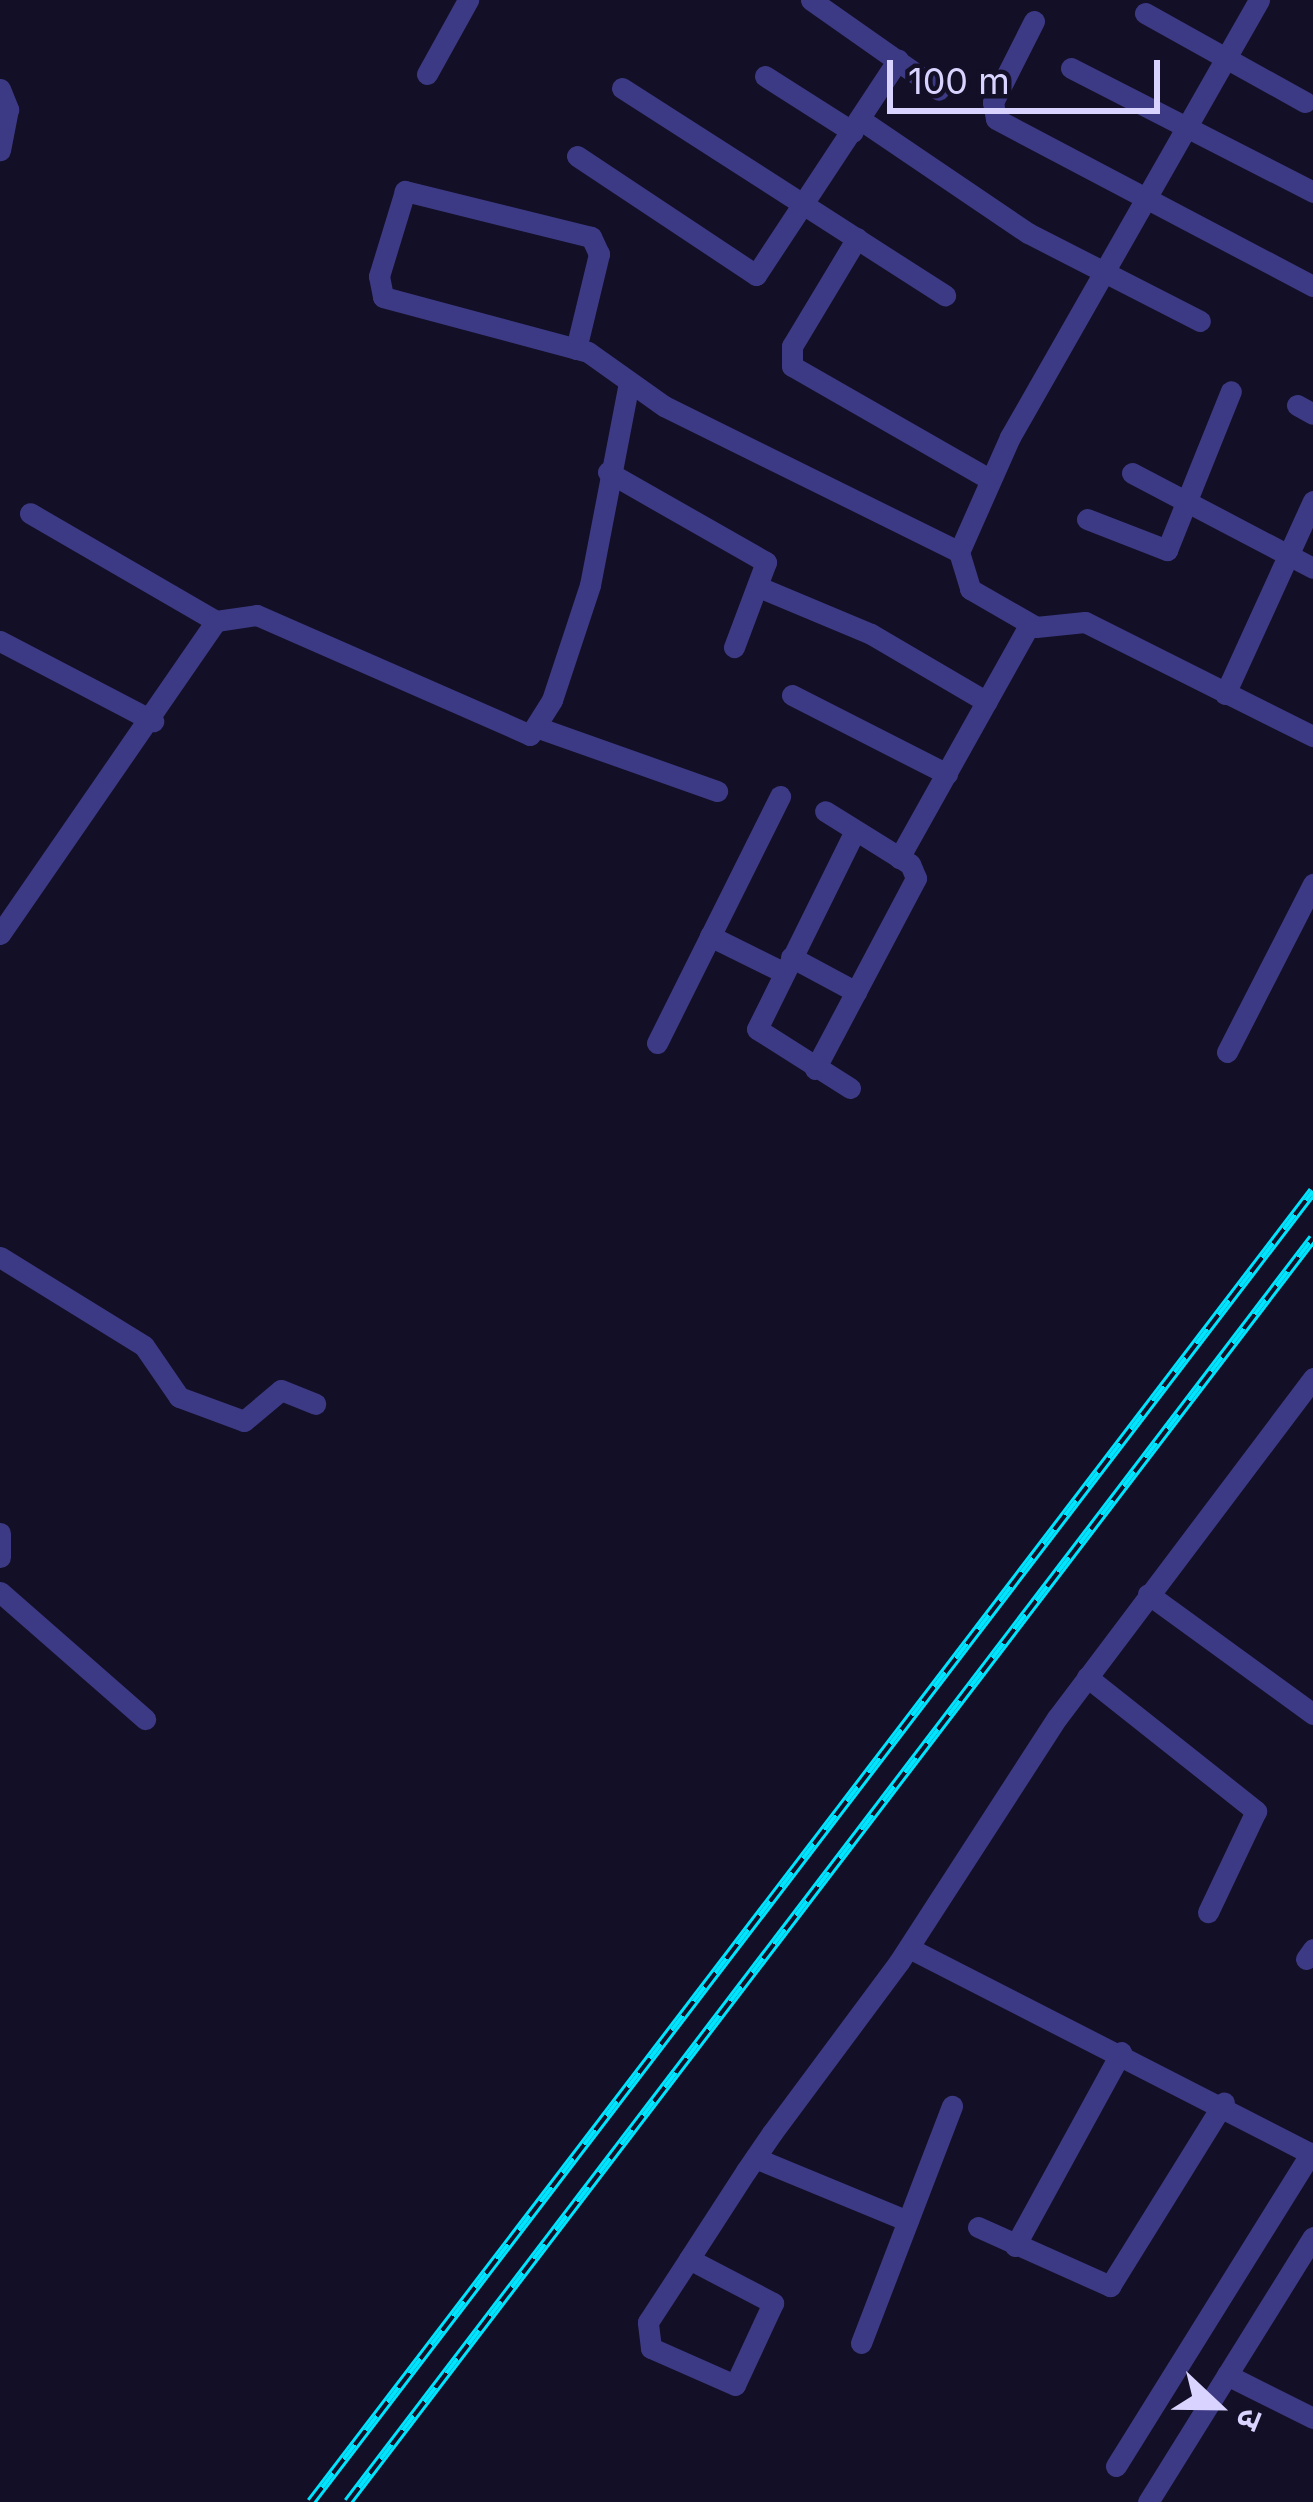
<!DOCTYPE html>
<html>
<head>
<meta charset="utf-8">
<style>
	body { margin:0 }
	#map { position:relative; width:1313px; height:2502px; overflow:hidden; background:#130f26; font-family:Inter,"Noto Sans Devanagari",sans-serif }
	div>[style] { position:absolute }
	.minor>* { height:21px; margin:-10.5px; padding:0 10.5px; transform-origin:10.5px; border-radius:10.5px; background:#3d3a85 }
	.rail>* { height:10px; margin-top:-5px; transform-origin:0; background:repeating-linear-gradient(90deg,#130f26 0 18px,#00e5ff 0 36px); box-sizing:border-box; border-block:3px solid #00e5ff }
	span { translate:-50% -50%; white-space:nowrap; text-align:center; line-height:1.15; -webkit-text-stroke:9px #130f26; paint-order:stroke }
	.north { position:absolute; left:1157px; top:2346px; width:120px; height:120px; -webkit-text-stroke:9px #130f26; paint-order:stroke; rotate:112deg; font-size:33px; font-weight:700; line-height:48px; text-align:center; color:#d9d4ff }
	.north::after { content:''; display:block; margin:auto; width:42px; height:54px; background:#d9d4ff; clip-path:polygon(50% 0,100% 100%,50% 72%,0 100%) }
	.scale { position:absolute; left:887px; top:60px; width:273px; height:54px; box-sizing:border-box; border:6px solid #d9d4ff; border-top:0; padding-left:15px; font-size:36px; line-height:42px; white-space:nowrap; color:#d9d4ff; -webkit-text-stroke:9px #130f26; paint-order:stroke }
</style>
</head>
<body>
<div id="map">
	<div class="minor">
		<div style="left:811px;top:0;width:156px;rotate:35.1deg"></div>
		<div style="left:1259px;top:0;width:503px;rotate:119.67deg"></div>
		<div style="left:1010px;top:437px;width:126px;rotate:113.9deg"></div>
		<div style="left:959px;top:552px;width:39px;rotate:73deg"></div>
		<div style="left:970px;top:589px;width:76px;rotate:29.9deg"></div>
		<div style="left:1036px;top:627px;width:49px;rotate:-5.8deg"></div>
		<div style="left:1085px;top:622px;width:255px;rotate:26.6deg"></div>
		<div style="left:1145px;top:13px;width:183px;rotate:29.1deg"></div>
		<div style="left:1034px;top:21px;width:91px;rotate:116.8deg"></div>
		<div style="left:993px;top:102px;width:17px;rotate:80deg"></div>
		<div style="left:996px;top:119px;width:358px;rotate:27.8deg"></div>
		<div style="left:1071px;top:68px;width:272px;rotate:27.1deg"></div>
		<div style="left:427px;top:74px;width:85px;rotate:-61deg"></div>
		<div style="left:765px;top:76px;width:104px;rotate:32.5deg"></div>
		<div style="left:622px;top:88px;width:384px;rotate:32.7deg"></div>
		<div style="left:0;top:89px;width:22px;rotate:68deg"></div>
		<div style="left:8px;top:109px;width:42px;rotate:101deg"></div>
		<div style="left:861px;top:120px;width:202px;rotate:34.1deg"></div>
		<div style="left:1028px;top:233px;width:193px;rotate:27.1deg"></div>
		<div style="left:577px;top:156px;width:215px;rotate:33.6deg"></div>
		<div style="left:756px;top:275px;width:258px;rotate:-56.6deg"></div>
		<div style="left:857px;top:238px;width:126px;rotate:121deg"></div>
		<div style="left:792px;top:346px;width:20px;rotate:90deg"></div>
		<div style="left:792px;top:366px;width:227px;rotate:29.8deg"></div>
		<div style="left:576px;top:349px;width:98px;rotate:-76.4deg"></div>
		<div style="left:599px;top:254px;width:19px;rotate:-115deg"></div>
		<div style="left:591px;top:237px;width:192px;rotate:-166.1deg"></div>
		<div style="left:405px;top:191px;width:89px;rotate:107deg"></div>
		<div style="left:379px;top:276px;width:21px;rotate:79deg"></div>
		<div style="left:383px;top:297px;width:212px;rotate:15deg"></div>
		<div style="left:588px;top:352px;width:93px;rotate:35.4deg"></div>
		<div style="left:664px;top:406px;width:329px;rotate:26.3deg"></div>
		<div style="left:1297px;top:405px;width:18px;rotate:29deg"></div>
		<div style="left:608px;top:472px;width:182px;rotate:29.7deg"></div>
		<div style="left:766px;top:562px;width:91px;rotate:110.6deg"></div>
		<div style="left:1132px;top:473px;width:204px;rotate:27.7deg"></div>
		<div style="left:1087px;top:519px;width:86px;rotate:21.2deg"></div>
		<div style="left:1167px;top:550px;width:171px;rotate:-68.1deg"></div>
		<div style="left:761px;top:588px;width:119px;rotate:22.7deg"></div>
		<div style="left:871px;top:634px;width:134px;rotate:30.4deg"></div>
		<div style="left:216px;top:621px;width:41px;rotate:-8.3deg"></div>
		<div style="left:257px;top:615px;width:298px;rotate:23.7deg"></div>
		<div style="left:530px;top:735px;width:41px;rotate:-57.8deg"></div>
		<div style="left:552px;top:700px;width:121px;rotate:-71.7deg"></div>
		<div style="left:590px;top:585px;width:206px;rotate:-79.1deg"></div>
		<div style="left:0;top:641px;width:173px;rotate:27.6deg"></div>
		<div style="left:1225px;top:694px;width:212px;rotate:-65.5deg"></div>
		<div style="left:792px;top:695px;width:174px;rotate:27deg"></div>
		<div style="left:539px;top:728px;width:189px;rotate:19.5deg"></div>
		<div style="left:899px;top:858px;width:268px;rotate:-60.8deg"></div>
		<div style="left:0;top:934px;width:380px;rotate:-55.4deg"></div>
		<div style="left:216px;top:621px;width:215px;rotate:-149.9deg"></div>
		<div style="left:710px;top:936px;width:81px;rotate:26.3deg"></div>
		<div style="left:791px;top:957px;width:74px;rotate:28.3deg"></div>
		<div style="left:657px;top:1043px;width:276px;rotate:-63.5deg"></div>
		<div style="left:1227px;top:1052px;width:189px;rotate:-62.9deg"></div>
		<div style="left:815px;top:1069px;width:216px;rotate:-62.1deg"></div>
		<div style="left:916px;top:878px;width:15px;rotate:-113deg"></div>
		<div style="left:910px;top:864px;width:100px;rotate:-148.1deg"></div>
		<div style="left:850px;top:1088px;width:110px;rotate:-147.6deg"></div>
		<div style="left:757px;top:1029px;width:221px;rotate:-63.7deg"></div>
		<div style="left:0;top:1257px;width:169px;rotate:31.7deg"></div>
		<div style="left:144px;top:1346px;width:62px;rotate:55.5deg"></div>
		<div style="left:179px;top:1397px;width:69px;rotate:20.3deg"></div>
		<div style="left:244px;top:1421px;width:48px;rotate:-40deg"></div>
		<div style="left:281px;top:1390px;width:37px;rotate:22deg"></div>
		<div style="left:0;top:1533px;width:24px;rotate:90deg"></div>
		<div style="left:0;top:1592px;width:193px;rotate:41.2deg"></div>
		<div style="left:1148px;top:1594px;width:204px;rotate:36deg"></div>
		<div style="left:1087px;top:1677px;width:216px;rotate:38.4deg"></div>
		<div style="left:1256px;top:1811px;width:112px;rotate:115.4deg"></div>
		<div style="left:909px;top:1948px;width:454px;rotate:27.1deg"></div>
		<div style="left:1306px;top:1959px;width:12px;rotate:-55deg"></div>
		<div style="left:755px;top:2158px;width:165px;rotate:22.4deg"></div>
		<div style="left:978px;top:2227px;width:145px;rotate:24.1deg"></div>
		<div style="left:1110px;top:2286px;width:216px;rotate:-58.2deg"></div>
		<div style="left:1015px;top:2246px;width:221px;rotate:-61.3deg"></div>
		<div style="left:689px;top:2259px;width:95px;rotate:27.6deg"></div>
		<div style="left:773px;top:2303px;width:90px;rotate:114.9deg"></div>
		<div style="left:735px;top:2385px;width:92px;rotate:-156.2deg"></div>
		<div style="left:651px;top:2348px;width:26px;rotate:-97deg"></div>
		<div style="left:648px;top:2322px;width:75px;rotate:-56.9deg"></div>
		<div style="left:689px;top:2259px;width:105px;rotate:-57.1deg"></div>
		<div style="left:746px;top:2171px;width:46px;rotate:-55.6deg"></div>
		<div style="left:772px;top:2133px;width:213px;rotate:-53.4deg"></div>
		<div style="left:899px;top:1962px;width:291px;rotate:-57.1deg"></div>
		<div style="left:1057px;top:1718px;width:426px;rotate:-53deg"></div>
		<div style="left:861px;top:2343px;width:254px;rotate:-69deg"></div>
		<div style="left:1227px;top:2375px;width:96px;rotate:26.6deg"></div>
		<div style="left:1116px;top:2466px;width:369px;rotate:-58.1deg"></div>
		<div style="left:1148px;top:2502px;width:312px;rotate:-58.1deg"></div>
	</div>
	<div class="rail">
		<div style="left:311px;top:2502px;width:1650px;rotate:-52.61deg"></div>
		<div style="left:348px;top:2502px;width:1590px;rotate:-52.64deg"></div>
	</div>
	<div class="north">उ</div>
	<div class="scale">100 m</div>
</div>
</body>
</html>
